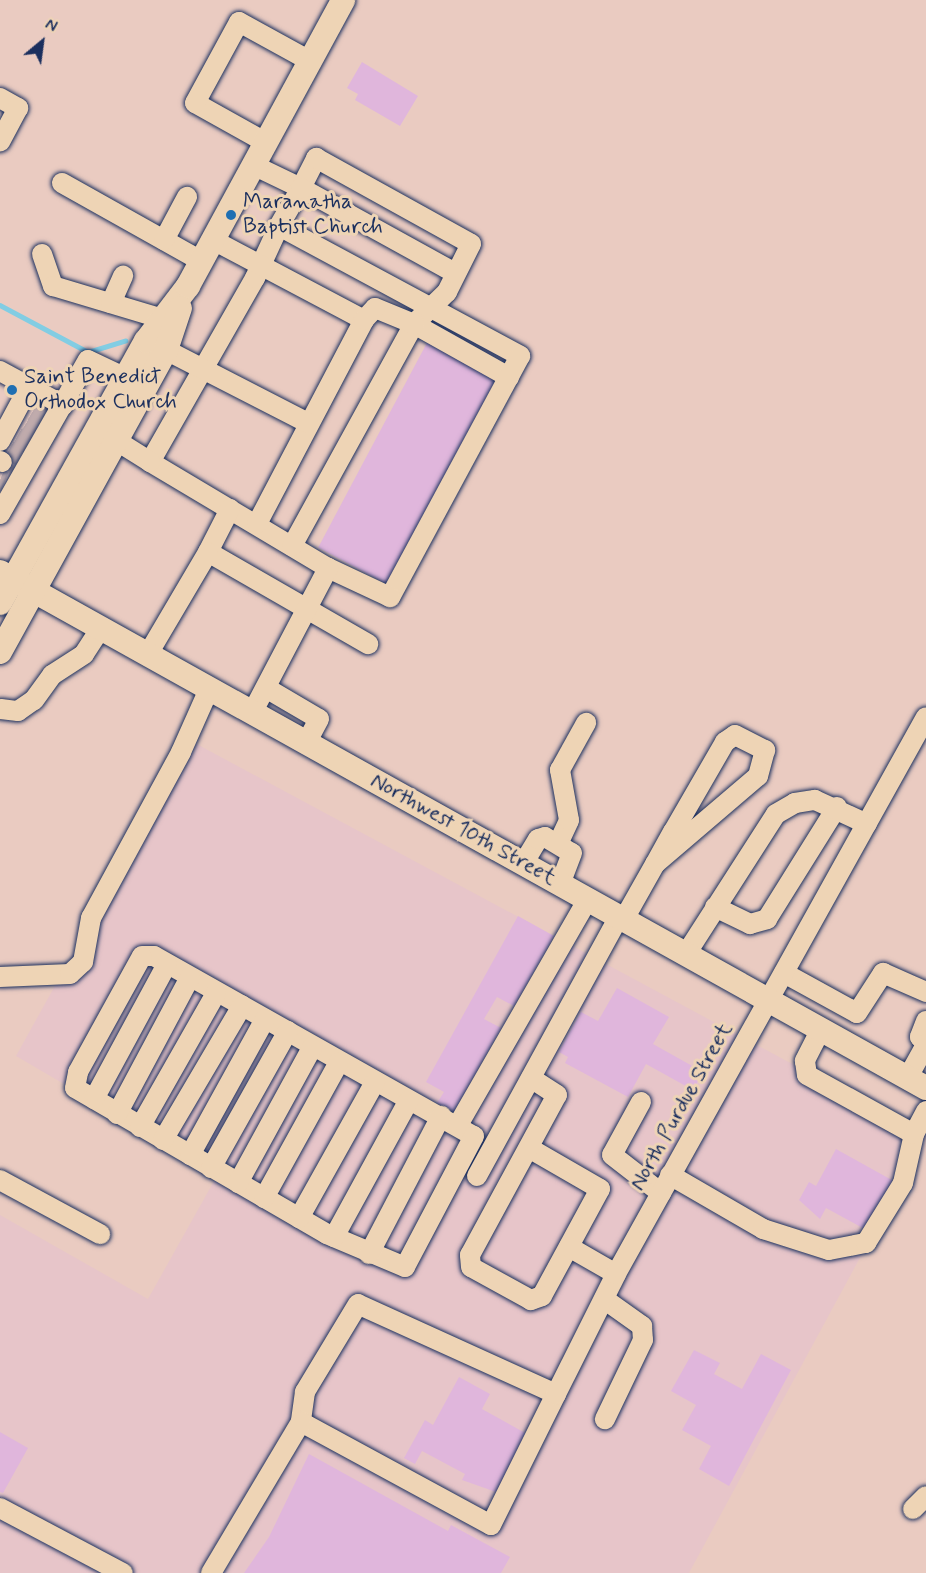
<!DOCTYPE html>
<html>
<head>
<meta charset="utf-8">
<style>
	body { margin:0 }
	#map { position:relative; width:926px; height:1573px; overflow:hidden; background:#eacbc1; font-family:Mynerve,sans-serif }
	div>[style] { position:absolute }
	.built>* { inset:0; background:#e7c5c9 }
	.stream>* { height:4.5px; margin:-2.25px; padding:0 2.25px; transform-origin:2.25px; border-radius:2.25px; background:#82cde3 }
	.building>* { inset:0; background:#e0b6dc; transform-origin:0 0 }
	.minor-tunnel>* { height:20px; margin-top:-10px; transform-origin:0; background:repeating-linear-gradient(90deg,#c1acad 0 20px,transparent 0 30px) }
	.roads { filter:drop-shadow(0 0 2px #1b2f5e) drop-shadow(0 0 2px #1b2f5e) }
	.minor>* { height:20px; margin:-10px; padding:0 10px; transform-origin:10px; border-radius:10px; background:#eed4b5 }
	.major>* { height:24px; margin:-12px; padding:0 12px; transform-origin:12px; border-radius:12px; background:#eed4b5 }
	.dots>* { width:16px; height:16px; translate:-50% -50%; box-sizing:border-box; border:3px solid #eed4b5; border-radius:50% }
	span { translate:-50% -50%; white-space:nowrap; text-align:center; line-height:1.15; -webkit-text-stroke:6px #eed4b5; paint-order:stroke }
	.poi-label { font-size:22px; color:#1b2f5e }
	.left { translate:0 -50%; text-align:left }
	.street-label { font-size:22px; color:#1b2f5e }
	.north { position:absolute; left:12px; top:12px; width:60px; height:60px; -webkit-text-stroke:4px #eed4b5; paint-order:stroke; rotate:29deg; font-size:16px; font-weight:700; line-height:24px; text-align:center; color:#1b2f5e }
	.north::after { content:''; display:block; margin:auto; width:21px; height:27px; background:#1b2f5e; clip-path:polygon(50% 0,100% 100%,50% 72%,0 100%) }
</style>
</head>
<body>
<div id="map">
	<div class="built">
		<div style="clip-path:polygon(191px 741px,926px 1136px,689px 1573px,0 1573px,0 1215px,148px 1299px,218px 1174px,16px 1056px)"></div>
	</div>
	<div class="stream">
		<div style="left:0;top:305px;width:100px;rotate:28.1deg"></div>
		<div style="left:88px;top:352px;width:39px;rotate:-17deg"></div>
	</div>
	<div class="building">
		<div style="clip-path:polygon(362px 62px,418px 96px,400px 126px,355px 100px,358px 94px,347px 88px)"></div>
		<div style="left:429px;top:339px;width:81px;height:236px;rotate:28deg"></div>
		<div style="clip-path:polygon(518px 916px,554px 936px,514px 1006px,497px 997px,484px 1019px,501px 1028px,454px 1112px,437px 1103px,444px 1092px,426px 1082px)"></div>
		<div style="clip-path:polygon(617px 988px,669px 1017px,653px 1044px,703px 1072px,693px 1090px,646px 1064px,628px 1097px,565px 1063px,568px 1057px,559px 1052px,581px 1012px,598px 1021px)"></div>
		<div style="clip-path:polygon(836px 1149px,899px 1184px,872px 1233px,826px 1208px,820px 1219px,799px 1200px,809px 1182px,816px 1186px)"></div>
		<div style="clip-path:polygon(694px 1350px,720px 1363px,714px 1374px,742px 1389px,761px 1354px,791px 1370px,729px 1486px,699px 1469px,711px 1446px,682px 1430px,696px 1405px,671px 1391px)"></div>
		<div style="clip-path:polygon(459px 1377px,490px 1394px,482px 1409px,527px 1434px,496px 1492px,462px 1480px,465px 1474px,422px 1451px,415px 1464px,404px 1458px,425px 1420px,433px 1425px)"></div>
		<div style="clip-path:polygon(0 1432px,28px 1448px,3px 1493px,0 1492px)"></div>
		<div style="clip-path:polygon(309px 1454px,448px 1531px,451px 1525px,510px 1557px,501px 1573px,244px 1573px,269px 1537px)"></div>
	</div>
	<div class="minor-tunnel">
		<div style="left:33px;top:411px;width:12px;rotate:31deg"></div>
		<div style="left:25px;top:425px;width:12px;rotate:31deg"></div>
		<div style="left:17px;top:437px;width:13px;rotate:29deg"></div>
		<div style="left:9px;top:450px;width:13px;rotate:29deg"></div>
		<div style="left:0;top:480px;width:5px;rotate:22deg"></div>
	</div>
	<div class="roads">
		<div class="minor">
			<div style="left:0;top:98px;width:21px;rotate:29deg"></div>
			<div style="left:18px;top:108px;width:38px;rotate:118deg"></div>
			<div style="left:265px;top:142px;width:80px;rotate:-150.9deg"></div>
			<div style="left:195px;top:103px;width:92px;rotate:-61.5deg"></div>
			<div style="left:239px;top:22px;width:81px;rotate:28.8deg"></div>
			<div style="left:253px;top:165px;width:53px;rotate:25.6deg"></div>
			<div style="left:301px;top:188px;width:34px;rotate:-63deg"></div>
			<div style="left:316px;top:158px;width:177px;rotate:29deg"></div>
			<div style="left:471px;top:244px;width:54px;rotate:116.6deg"></div>
			<div style="left:447px;top:292px;width:46px;rotate:135.9deg"></div>
			<div style="left:414px;top:324px;width:109px;rotate:29.2deg"></div>
			<div style="left:62px;top:183px;width:159px;rotate:29.3deg"></div>
			<div style="left:279px;top:226px;width:274px;rotate:28.3deg"></div>
			<div style="left:520px;top:356px;width:274px;rotate:118.3deg"></div>
			<div style="left:390px;top:597px;width:68px;rotate:-154.9deg"></div>
			<div style="left:328px;top:568px;width:207px;rotate:-149.2deg"></div>
			<div style="left:150px;top:462px;width:212px;rotate:-60.3deg"></div>
			<div style="left:255px;top:278px;width:57px;rotate:-65.2deg"></div>
			<div style="left:279px;top:226px;width:44px;rotate:-59.9deg"></div>
			<div style="left:301px;top:188px;width:176px;rotate:28.9deg"></div>
			<div style="left:164px;top:240px;width:49px;rotate:-61.9deg"></div>
			<div style="left:213px;top:240px;width:171px;rotate:27.9deg"></div>
			<div style="left:364px;top:320px;width:230px;rotate:117.7deg"></div>
			<div style="left:42px;top:254px;width:34px;rotate:71deg"></div>
			<div style="left:53px;top:286px;width:115px;rotate:16.7deg"></div>
			<div style="left:111px;top:303px;width:30px;rotate:-66deg"></div>
			<div style="left:166px;top:350px;width:160px;rotate:27.2deg"></div>
			<div style="left:0;top:371px;width:72px;rotate:28.4deg"></div>
			<div style="left:0;top:441px;width:61px;rotate:-61.8deg"></div>
			<div style="left:117px;top:441px;width:39px;rotate:32deg"></div>
			<div style="left:0;top:461px;width:2px;rotate:27deg"></div>
			<div style="left:230px;top:509px;width:48px;rotate:117.1deg"></div>
			<div style="left:208px;top:552px;width:185px;rotate:29.9deg"></div>
			<div style="left:0;top:514px;width:177px;rotate:-60.3deg"></div>
			<div style="left:88px;top:360px;width:42px;rotate:25.3deg"></div>
			<div style="left:292px;top:546px;width:253px;rotate:-61.2deg"></div>
			<div style="left:414px;top:324px;width:42px;rotate:-157.7deg"></div>
			<div style="left:375px;top:308px;width:16px;rotate:133deg"></div>
			<div style="left:148px;top:654px;width:118px;rotate:-59.5deg"></div>
			<div style="left:266px;top:688px;width:61px;rotate:30.3deg"></div>
			<div style="left:319px;top:719px;width:27px;rotate:118deg"></div>
			<div style="left:1px;top:709px;width:17px;rotate:7deg"></div>
			<div style="left:18px;top:711px;width:19px;rotate:-35deg"></div>
			<div style="left:34px;top:700px;width:31px;rotate:-54deg"></div>
			<div style="left:52px;top:675px;width:38px;rotate:-33deg"></div>
			<div style="left:84px;top:654px;width:31px;rotate:-57deg"></div>
			<div style="left:252px;top:713px;width:164px;rotate:-62.3deg"></div>
			<div style="left:558px;top:844px;width:26px;rotate:-65deg"></div>
			<div style="left:569px;top:820px;width:51px;rotate:-100.2deg"></div>
			<div style="left:560px;top:770px;width:54px;rotate:-61deg"></div>
			<div style="left:523px;top:864px;width:29px;rotate:-59deg"></div>
			<div style="left:538px;top:839px;width:7px;rotate:-16deg"></div>
			<div style="left:545px;top:837px;width:31px;rotate:31deg"></div>
			<div style="left:572px;top:853px;width:33px;rotate:111deg"></div>
			<div style="left:715px;top:907px;width:39px;rotate:26deg"></div>
			<div style="left:750px;top:924px;width:18px;rotate:-16deg"></div>
			<div style="left:767px;top:919px;width:132px;rotate:-58deg"></div>
			<div style="left:624px;top:919px;width:63px;rotate:-60.6deg"></div>
			<div style="left:655px;top:864px;width:37px;rotate:-61deg"></div>
			<div style="left:673px;top:832px;width:104px;rotate:-60deg"></div>
			<div style="left:725px;top:742px;width:12px;rotate:-35deg"></div>
			<div style="left:735px;top:735px;width:34px;rotate:27deg"></div>
			<div style="left:765px;top:750px;width:27px;rotate:105deg"></div>
			<div style="left:758px;top:776px;width:135px;rotate:139.5deg"></div>
			<div style="left:686px;top:954px;width:166px;rotate:-57.3deg"></div>
			<div style="left:776px;top:814px;width:22px;rotate:-30deg"></div>
			<div style="left:795px;top:803px;width:20px;rotate:-9deg"></div>
			<div style="left:815px;top:800px;width:57px;rotate:24.8deg"></div>
			<div style="left:142px;top:956px;width:12px"></div>
			<div style="left:154px;top:956px;width:367px;rotate:29.4deg"></div>
			<div style="left:474px;top:1136px;width:148px;rotate:117.8deg"></div>
			<div style="left:405px;top:1267px;width:85px;rotate:-157.1deg"></div>
			<div style="left:327px;top:1234px;width:291px;rotate:-149.9deg"></div>
			<div style="left:75px;top:1088px;width:16px;rotate:-79deg"></div>
			<div style="left:78px;top:1072px;width:132px;rotate:-61.1deg"></div>
			<div style="left:784px;top:973px;width:83px;rotate:28.7deg"></div>
			<div style="left:857px;top:1013px;width:48px;rotate:-57deg"></div>
			<div style="left:883px;top:973px;width:47px;rotate:23.8deg"></div>
			<div style="left:0;top:977px;width:70px;rotate:-2.5deg"></div>
			<div style="left:70px;top:974px;width:18px;rotate:-43deg"></div>
			<div style="left:83px;top:962px;width:45px;rotate:-79.7deg"></div>
			<div style="left:91px;top:918px;width:189px;rotate:-61.5deg"></div>
			<div style="left:181px;top:752px;width:69px;rotate:-66deg"></div>
			<div style="left:926px;top:1021px;width:17px;rotate:111deg"></div>
			<div style="left:920px;top:1037px;width:9px;rotate:49deg"></div>
			<div style="left:821px;top:1029px;width:36px;rotate:117deg"></div>
			<div style="left:805px;top:1061px;width:14px;rotate:82deg"></div>
			<div style="left:807px;top:1075px;width:122px;rotate:28.9deg"></div>
			<div style="left:908px;top:1077px;width:38px;rotate:-61deg"></div>
			<div style="left:94px;top:1099px;width:153px;rotate:-61.6deg"></div>
			<div style="left:641px;top:1102px;width:60px;rotate:118.7deg"></div>
			<div style="left:612px;top:1155px;width:62px;rotate:37.8deg"></div>
			<div style="left:117px;top:1114px;width:155px;rotate:-61.9deg"></div>
			<div style="left:458px;top:1125px;width:261px;rotate:-60.1deg"></div>
			<div style="left:140px;top:1127px;width:154px;rotate:-60.4deg"></div>
			<div style="left:163px;top:1140px;width:156px;rotate:-59.5deg"></div>
			<div style="left:529px;top:1148px;width:82px;rotate:30deg"></div>
			<div style="left:600px;top:1189px;width:122px;rotate:118.5deg"></div>
			<div style="left:542px;top:1296px;width:12px;rotate:160deg"></div>
			<div style="left:531px;top:1300px;width:68px;rotate:-151.2deg"></div>
			<div style="left:471px;top:1267px;width:12px;rotate:-95deg"></div>
			<div style="left:470px;top:1255px;width:182px;rotate:-61.5deg"></div>
			<div style="left:557px;top:1095px;width:31px;rotate:-147deg"></div>
			<div style="left:190px;top:1155px;width:155px;rotate:-61.1deg"></div>
			<div style="left:211px;top:1168px;width:157px;rotate:-60.7deg"></div>
			<div style="left:670px;top:1175px;width:108px;rotate:30.1deg"></div>
			<div style="left:763px;top:1229px;width:69px;rotate:17.7deg"></div>
			<div style="left:829px;top:1250px;width:38px;rotate:-11deg"></div>
			<div style="left:866px;top:1243px;width:70px;rotate:-58.3deg"></div>
			<div style="left:903px;top:1183px;width:50px;rotate:-77.3deg"></div>
			<div style="left:914px;top:1134px;width:26px;rotate:-62deg"></div>
			<div style="left:477px;top:1176px;width:295px;rotate:-61.3deg"></div>
			<div style="left:0;top:1180px;width:114px;rotate:28.4deg"></div>
			<div style="left:238px;top:1183px;width:156px;rotate:-61.3deg"></div>
			<div style="left:264px;top:1198px;width:155px;rotate:-61.1deg"></div>
			<div style="left:299px;top:1218px;width:156px;rotate:-60.8deg"></div>
			<div style="left:334px;top:1237px;width:156px;rotate:-61.3deg"></div>
			<div style="left:569px;top:1247px;width:54px;rotate:29.9deg"></div>
			<div style="left:369px;top:1254px;width:156px;rotate:-62.4deg"></div>
			<div style="left:604px;top:1299px;width:47px;rotate:35.4deg"></div>
			<div style="left:642px;top:1326px;width:14px;rotate:86deg"></div>
			<div style="left:643px;top:1340px;width:88px;rotate:115.7deg"></div>
			<div style="left:556px;top:1394px;width:217px;rotate:-155.6deg"></div>
			<div style="left:358px;top:1304px;width:103px;rotate:121.1deg"></div>
			<div style="left:305px;top:1392px;width:30px;rotate:98deg"></div>
			<div style="left:301px;top:1422px;width:216px;rotate:28.5deg"></div>
			<div style="left:491px;top:1525px;width:146px;rotate:-63.6deg"></div>
			<div style="left:556px;top:1394px;width:134px;rotate:-63.4deg"></div>
			<div style="left:616px;top:1274px;width:637px;rotate:-60.9deg"></div>
			<div style="left:0;top:1508px;width:139px;rotate:27.9deg"></div>
			<div style="left:913px;top:1509px;width:18px;rotate:-45deg"></div>
			<div style="left:211px;top:1573px;width:176px;rotate:-59.2deg"></div>
		</div>
		<div class="major">
			<div style="left:0;top:572px;width:1060px;rotate:29.13deg"></div>
			<div style="left:0;top:603px;width:300px;rotate:-60.9deg"></div>
			<div style="left:146px;top:341px;width:69px;rotate:-52.6deg"></div>
			<div style="left:188px;top:286px;width:325px;rotate:-61.5deg"></div>
			<div style="left:0;top:652px;width:345px;rotate:-61.2deg"></div>
			<div style="left:166px;top:350px;width:44px;rotate:-71.6deg"></div>
		</div>
	</div>
	<div class="dots">
		<div style="left:231px;top:215px;background:#1f6fb2"></div>
		<div style="left:12px;top:390px;background:#1f6fb2"></div>
	</div>
	<div class="poi-label">
		<span class="left" style="left:243px;top:215px">Maranatha<br>Baptist Church</span>
		<span class="left" style="left:24px;top:390px">Saint Benedict<br>Orthodox Church</span>
	</div>
	<div class="street-label">
		<span style="left:463px;top:830px;rotate:29deg">Northwest 10th Street</span>
		<span style="left:682px;top:1107px;rotate:-61deg">North Purdue Street</span>
	</div>
	<div class="north">N</div>
</div>
</body>
</html>
